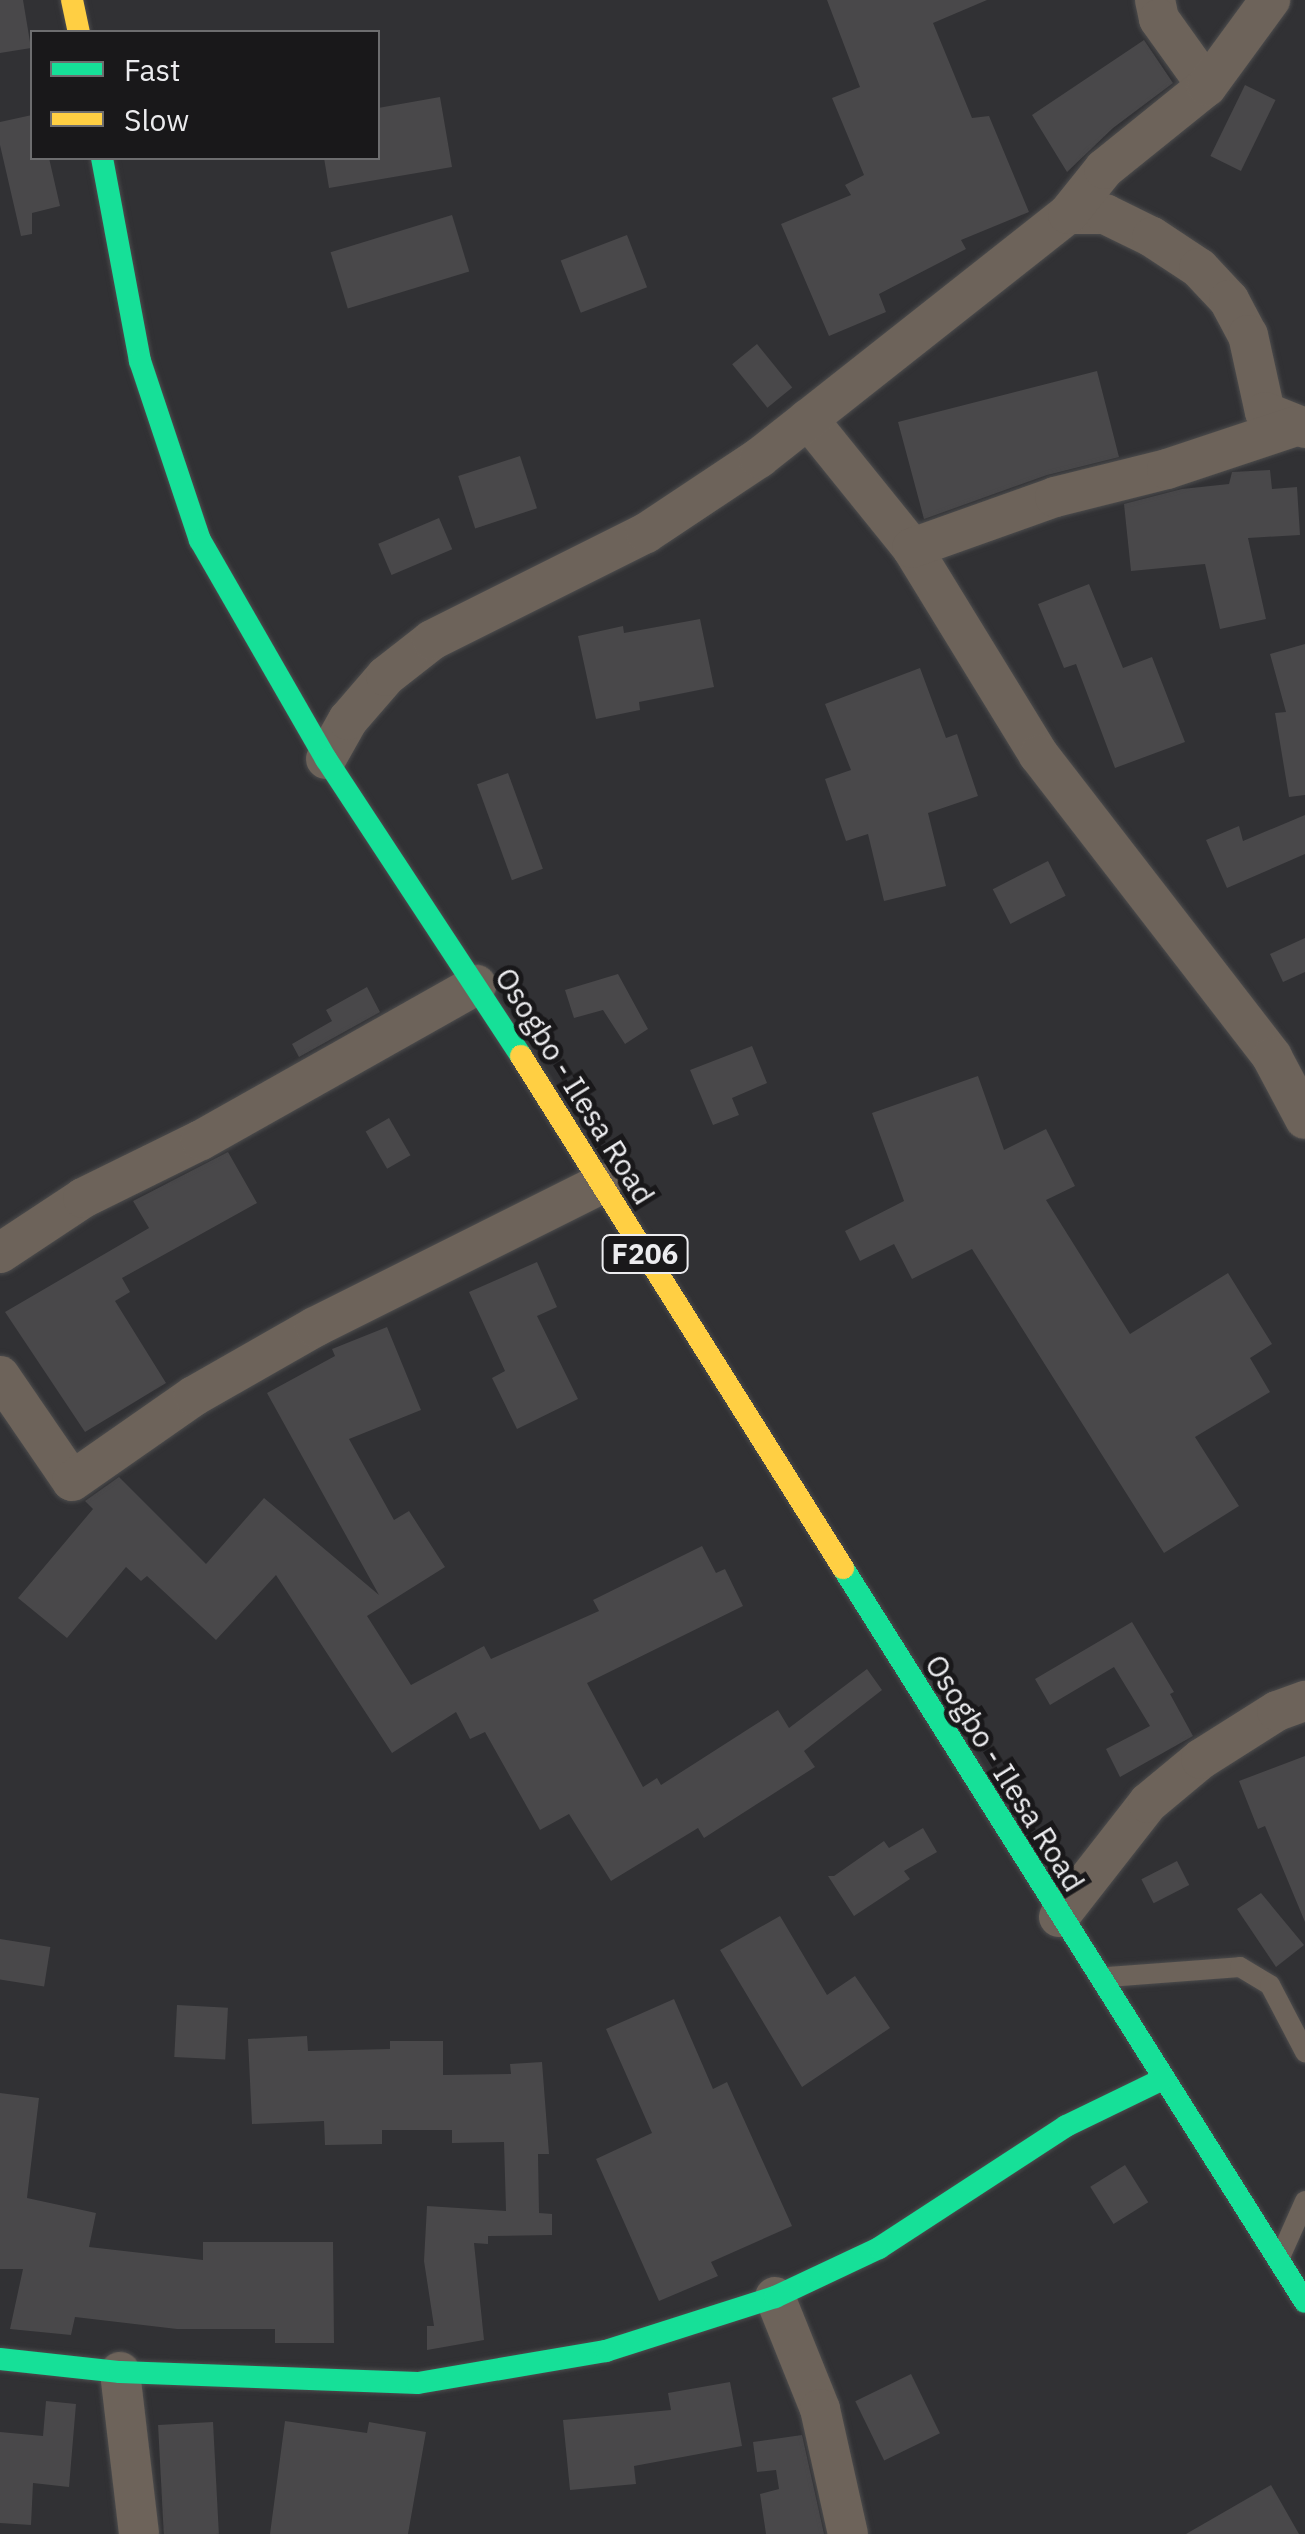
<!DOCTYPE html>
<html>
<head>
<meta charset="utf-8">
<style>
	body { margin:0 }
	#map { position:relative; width:1305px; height:2534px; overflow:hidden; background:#313134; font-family:"IBM Plex Sans",sans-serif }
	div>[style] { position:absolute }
	.building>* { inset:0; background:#49484a; transform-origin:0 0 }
	.roads { filter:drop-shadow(0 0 2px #4c4c4d) drop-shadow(0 0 2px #4c4c4d) }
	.lane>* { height:20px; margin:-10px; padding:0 10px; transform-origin:10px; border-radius:10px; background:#6d635a }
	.street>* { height:40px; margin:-20px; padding:0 20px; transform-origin:20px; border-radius:20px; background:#6d635a }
	.fast>* { height:22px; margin:-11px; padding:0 11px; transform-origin:11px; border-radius:11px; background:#16e098 }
	.slow>* { height:22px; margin:-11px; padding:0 11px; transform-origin:11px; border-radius:11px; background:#ffcf43 }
	span { translate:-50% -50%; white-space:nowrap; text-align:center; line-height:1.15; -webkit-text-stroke:10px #19181a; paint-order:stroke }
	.shield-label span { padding:2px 8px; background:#19181a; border:2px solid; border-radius:8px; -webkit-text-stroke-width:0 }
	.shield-label { font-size:28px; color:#ececef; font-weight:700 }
	.street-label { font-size:30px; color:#ececef }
	.legend { position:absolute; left:30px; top:30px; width:350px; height:130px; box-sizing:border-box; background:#19181a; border:2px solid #6d6d6f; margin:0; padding:12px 18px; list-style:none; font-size:30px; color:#ececef }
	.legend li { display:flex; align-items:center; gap:20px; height:50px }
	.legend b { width:50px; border:2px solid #6d6d6f }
</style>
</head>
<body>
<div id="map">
	<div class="building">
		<div style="clip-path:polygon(0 0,23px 0,31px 48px,0 53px)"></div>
		<div style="clip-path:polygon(827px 0,987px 0,933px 23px,972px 118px,989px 116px,1029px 212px,961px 240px,966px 249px,879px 294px,886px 312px,829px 336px,781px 224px,851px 195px,845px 185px,864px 175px,832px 98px,860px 87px)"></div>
		<div style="clip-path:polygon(1144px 40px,1173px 83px,1113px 128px,1067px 172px,1032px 115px)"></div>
		<div style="left:1245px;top:85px;width:34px;height:79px;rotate:26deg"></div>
		<div style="clip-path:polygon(440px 97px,452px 167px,329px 188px,324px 158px,378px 158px,378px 108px)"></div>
		<div style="clip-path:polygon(32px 115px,32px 158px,49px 158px,60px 206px,32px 213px,32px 234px,21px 236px,0 145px,0 122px)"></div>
		<div style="left:452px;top:215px;width:59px;height:127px;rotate:73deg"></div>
		<div style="left:627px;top:235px;width:56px;height:71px;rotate:69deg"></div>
		<div style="left:757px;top:344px;width:56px;height:32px;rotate:51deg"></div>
		<div style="clip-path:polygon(1097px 371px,1119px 457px,1047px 475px,924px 519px,898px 422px)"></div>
		<div style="left:520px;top:456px;width:55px;height:65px;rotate:72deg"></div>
		<div style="clip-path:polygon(1270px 470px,1272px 489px,1297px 487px,1300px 535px,1248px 538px,1266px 619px,1220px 629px,1205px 564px,1131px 571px,1124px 504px,1182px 489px,1229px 484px,1232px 472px)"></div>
		<div style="left:439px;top:518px;width:34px;height:66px;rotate:67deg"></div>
		<div style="clip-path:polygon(1089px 584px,1123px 668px,1152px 657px,1185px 742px,1115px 768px,1076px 664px,1064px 668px,1038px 604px)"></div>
		<div style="clip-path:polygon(700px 619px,714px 687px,639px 702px,640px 710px,596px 719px,578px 636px,623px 626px,624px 633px)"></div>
		<div style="clip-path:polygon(1305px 644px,1305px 795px,1289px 797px,1275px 713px,1286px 712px,1270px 654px)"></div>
		<div style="clip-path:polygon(920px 668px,946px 738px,957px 734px,978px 796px,928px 813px,946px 886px,884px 901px,868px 834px,846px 841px,825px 779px,851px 770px,825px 704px)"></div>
		<div style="left:508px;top:773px;width:102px;height:33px;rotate:70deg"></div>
		<div style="clip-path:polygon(1305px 815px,1305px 854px,1227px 888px,1206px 840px,1239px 826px,1243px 841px)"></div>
		<div style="left:1048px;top:861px;width:39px;height:62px;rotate:63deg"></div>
		<div style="clip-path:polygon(1305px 938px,1305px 972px,1283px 982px,1270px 954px)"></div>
		<div style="clip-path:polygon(618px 974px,648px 1029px,625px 1044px,603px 1010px,574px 1018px,565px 990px)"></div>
		<div style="clip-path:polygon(367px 987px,380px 1012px,299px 1057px,292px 1044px,332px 1021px,326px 1010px)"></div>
		<div style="clip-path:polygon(752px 1046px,767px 1083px,732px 1098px,739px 1115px,713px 1125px,690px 1070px)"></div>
		<div style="clip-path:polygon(978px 1076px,1004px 1150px,1046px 1129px,1075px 1186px,1046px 1200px,1130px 1334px,1228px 1273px,1272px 1344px,1250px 1358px,1270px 1392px,1195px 1437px,1239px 1506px,1164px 1553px,972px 1249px,912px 1279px,894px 1244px,860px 1261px,845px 1231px,904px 1201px,872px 1113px)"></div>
		<div style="left:389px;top:1118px;width:43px;height:27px;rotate:60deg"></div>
		<div style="clip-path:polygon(228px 1152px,257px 1203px,122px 1278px,130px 1292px,115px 1301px,166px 1383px,85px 1432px,5px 1312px,149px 1228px,133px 1201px)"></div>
		<div style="clip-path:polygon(537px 1262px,557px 1307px,537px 1316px,578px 1399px,517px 1429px,492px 1378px,505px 1371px,469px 1292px)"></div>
		<div style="clip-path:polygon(387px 1327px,421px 1410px,349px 1439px,394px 1520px,409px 1511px,445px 1567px,367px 1616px,411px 1685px,484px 1646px,491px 1659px,599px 1611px,593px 1600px,702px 1546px,716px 1573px,725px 1569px,743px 1606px,587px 1683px,643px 1787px,657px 1778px,661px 1785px,778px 1710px,789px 1728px,867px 1669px,882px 1690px,804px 1751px,815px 1767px,704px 1838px,698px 1828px,611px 1881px,569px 1814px,540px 1830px,485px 1732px,470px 1739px,456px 1712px,392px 1753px,276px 1575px,216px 1640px,147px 1576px,141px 1581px,126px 1567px,67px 1638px,18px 1598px,93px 1509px,85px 1501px,119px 1477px,206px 1564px,264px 1498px,379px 1595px,267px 1393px,335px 1356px,332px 1349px)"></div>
		<div style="clip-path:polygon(1132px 1622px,1174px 1692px,1170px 1694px,1193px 1736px,1120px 1777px,1106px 1749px,1150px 1726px,1114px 1667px,1050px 1705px,1035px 1679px)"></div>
		<div style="clip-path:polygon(1305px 1756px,1305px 1922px,1265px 1826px,1258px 1829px,1239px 1781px)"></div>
		<div style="clip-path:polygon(923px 1828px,937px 1852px,904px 1871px,910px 1879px,854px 1916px,828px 1876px,834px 1876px,884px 1841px,889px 1848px)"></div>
		<div style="left:1177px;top:1861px;width:27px;height:40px;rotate:63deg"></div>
		<div style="clip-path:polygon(1261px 1893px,1304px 1945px,1276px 1967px,1237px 1909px)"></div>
		<div style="clip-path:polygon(780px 1916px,827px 1995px,855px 1976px,890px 2028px,802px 2087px,720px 1950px)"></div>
		<div style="left:0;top:1939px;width:51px;height:40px;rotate:9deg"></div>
		<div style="clip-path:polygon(674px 1999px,713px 2089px,727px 2082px,792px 2226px,711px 2262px,718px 2276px,659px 2301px,596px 2159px,652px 2133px,606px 2029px)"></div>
		<div style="left:177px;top:2005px;width:51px;height:52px;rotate:3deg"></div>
		<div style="clip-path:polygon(307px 2036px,308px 2051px,390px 2049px,390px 2041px,443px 2041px,443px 2075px,511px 2074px,510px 2064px,542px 2062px,549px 2154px,538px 2154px,539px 2213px,552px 2214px,552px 2235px,488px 2236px,488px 2244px,474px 2243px,484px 2340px,427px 2350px,427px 2326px,434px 2326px,424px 2261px,427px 2206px,506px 2211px,504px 2142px,452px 2143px,452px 2130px,382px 2130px,382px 2144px,325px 2145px,324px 2121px,252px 2124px,248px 2039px)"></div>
		<div style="clip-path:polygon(0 2093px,39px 2098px,27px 2198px,96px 2213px,89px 2247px,203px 2260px,203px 2242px,333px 2242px,334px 2343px,275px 2343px,275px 2329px,177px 2329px,75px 2317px,71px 2335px,10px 2329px,23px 2269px,0 2269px)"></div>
		<div style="left:1125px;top:2165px;width:44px;height:41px;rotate:58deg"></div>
		<div style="left:911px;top:2374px;width:66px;height:62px;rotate:64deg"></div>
		<div style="clip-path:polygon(730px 2382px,742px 2446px,634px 2466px,636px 2484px,570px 2490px,563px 2420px,671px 2410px,668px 2393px)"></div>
		<div style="clip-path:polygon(46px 2401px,76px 2404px,69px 2487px,33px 2483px,31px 2525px,0 2523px,0 2432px,43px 2436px)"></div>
		<div style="clip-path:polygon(285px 2421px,367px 2433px,369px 2422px,426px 2432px,408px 2534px,270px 2534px)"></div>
		<div style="left:213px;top:2422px;width:112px;height:55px;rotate:87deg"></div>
		<div style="clip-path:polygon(802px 2435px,824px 2534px,766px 2534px,760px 2494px,779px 2489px,776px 2470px,757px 2472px,753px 2442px)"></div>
		<div style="clip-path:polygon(1271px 2485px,1299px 2534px,1186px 2534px)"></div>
	</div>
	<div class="roads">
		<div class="lane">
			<div style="left:1108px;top:1977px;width:132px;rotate:-4.3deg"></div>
			<div style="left:1240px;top:1967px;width:35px;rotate:31deg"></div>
			<div style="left:1270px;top:1985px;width:76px;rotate:62.4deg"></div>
			<div style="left:1281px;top:2255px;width:59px;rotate:-66deg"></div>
		</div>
		<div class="street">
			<div style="left:1155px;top:0;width:19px;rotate:78deg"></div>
			<div style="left:1159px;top:19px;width:82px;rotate:54.4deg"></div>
			<div style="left:1068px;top:214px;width:37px"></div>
			<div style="left:1105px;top:214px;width:52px;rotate:26.1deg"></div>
			<div style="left:1152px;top:237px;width:56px;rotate:33.4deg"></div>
			<div style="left:1199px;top:268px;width:44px;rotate:46.8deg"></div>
			<div style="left:1229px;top:300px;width:40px;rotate:62deg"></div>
			<div style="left:1248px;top:335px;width:79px;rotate:77.6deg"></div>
			<div style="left:1265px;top:412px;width:43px;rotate:21.8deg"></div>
			<div style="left:808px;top:419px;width:166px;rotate:51.1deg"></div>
			<div style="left:912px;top:548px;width:243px;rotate:58.5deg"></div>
			<div style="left:1039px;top:755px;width:381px;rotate:52.3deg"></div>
			<div style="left:1272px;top:1057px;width:70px;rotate:62deg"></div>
			<div style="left:912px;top:548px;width:152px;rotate:-19.6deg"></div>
			<div style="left:1055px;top:497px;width:115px;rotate:-14deg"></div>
			<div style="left:1167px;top:469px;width:136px;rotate:-18.4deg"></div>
			<div style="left:326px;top:759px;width:45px;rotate:-60.6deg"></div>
			<div style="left:348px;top:720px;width:58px;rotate:-49.2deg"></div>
			<div style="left:386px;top:676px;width:58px;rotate:-38deg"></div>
			<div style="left:432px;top:640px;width:239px;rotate:-26.6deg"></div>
			<div style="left:646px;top:533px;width:136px;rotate:-33.6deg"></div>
			<div style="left:759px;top:458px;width:394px;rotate:-38.3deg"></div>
			<div style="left:1068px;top:214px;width:58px;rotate:-51.3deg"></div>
			<div style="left:1104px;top:169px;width:132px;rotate:-38.9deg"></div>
			<div style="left:1207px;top:86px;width:107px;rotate:-53.8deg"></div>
			<div style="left:0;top:1253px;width:100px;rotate:-33.5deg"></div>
			<div style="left:83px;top:1198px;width:131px;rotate:-26.2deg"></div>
			<div style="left:201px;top:1140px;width:316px;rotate:-29.4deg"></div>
			<div style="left:0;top:1376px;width:127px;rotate:55.6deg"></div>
			<div style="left:72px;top:1481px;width:149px;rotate:-34.9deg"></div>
			<div style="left:194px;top:1396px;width:139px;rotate:-29.7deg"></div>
			<div style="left:315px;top:1327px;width:320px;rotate:-26.6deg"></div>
			<div style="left:1059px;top:1917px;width:145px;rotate:-52deg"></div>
			<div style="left:1148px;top:1803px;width:69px;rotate:-39.7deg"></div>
			<div style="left:1201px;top:1759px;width:90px;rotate:-32.3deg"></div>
			<div style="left:1277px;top:1711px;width:30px;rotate:-20deg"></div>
			<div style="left:775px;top:2297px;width:121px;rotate:68.1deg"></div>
			<div style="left:820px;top:2409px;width:128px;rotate:77.4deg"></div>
			<div style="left:120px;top:2372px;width:163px;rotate:83.3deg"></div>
		</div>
		<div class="fast">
			<div style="left:102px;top:158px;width:207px;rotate:79.4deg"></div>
			<div style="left:140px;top:361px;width:189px;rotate:71.5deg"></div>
			<div style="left:200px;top:540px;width:253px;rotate:60.1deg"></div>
			<div style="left:326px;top:759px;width:355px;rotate:56.7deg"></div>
			<div style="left:843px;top:1568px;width:867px;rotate:57.81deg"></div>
			<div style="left:0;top:2359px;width:121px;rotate:6.2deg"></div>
			<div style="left:120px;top:2372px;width:298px;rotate:2.1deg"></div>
			<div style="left:418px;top:2383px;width:191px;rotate:-9.7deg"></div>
			<div style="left:606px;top:2351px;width:177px;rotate:-17.7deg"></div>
			<div style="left:775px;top:2297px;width:115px;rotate:-25.2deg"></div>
			<div style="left:879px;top:2248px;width:223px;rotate:-33.1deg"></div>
			<div style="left:1066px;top:2126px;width:108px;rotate:-25.9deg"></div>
		</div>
		<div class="slow">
			<div style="left:72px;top:0;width:33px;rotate:78deg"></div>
			<div style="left:521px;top:1056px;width:605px;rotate:57.83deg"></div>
		</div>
	</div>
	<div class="shield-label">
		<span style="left:645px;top:1254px">F206</span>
	</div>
	<div class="street-label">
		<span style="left:575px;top:1086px;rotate:58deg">Osogbo - Ilesa Road</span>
		<span style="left:1005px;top:1773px;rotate:58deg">Osogbo - Ilesa Road</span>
	</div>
	<ul class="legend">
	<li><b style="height:12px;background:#16e098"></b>Fast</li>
	<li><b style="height:12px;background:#ffcf43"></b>Slow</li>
	</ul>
</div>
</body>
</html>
